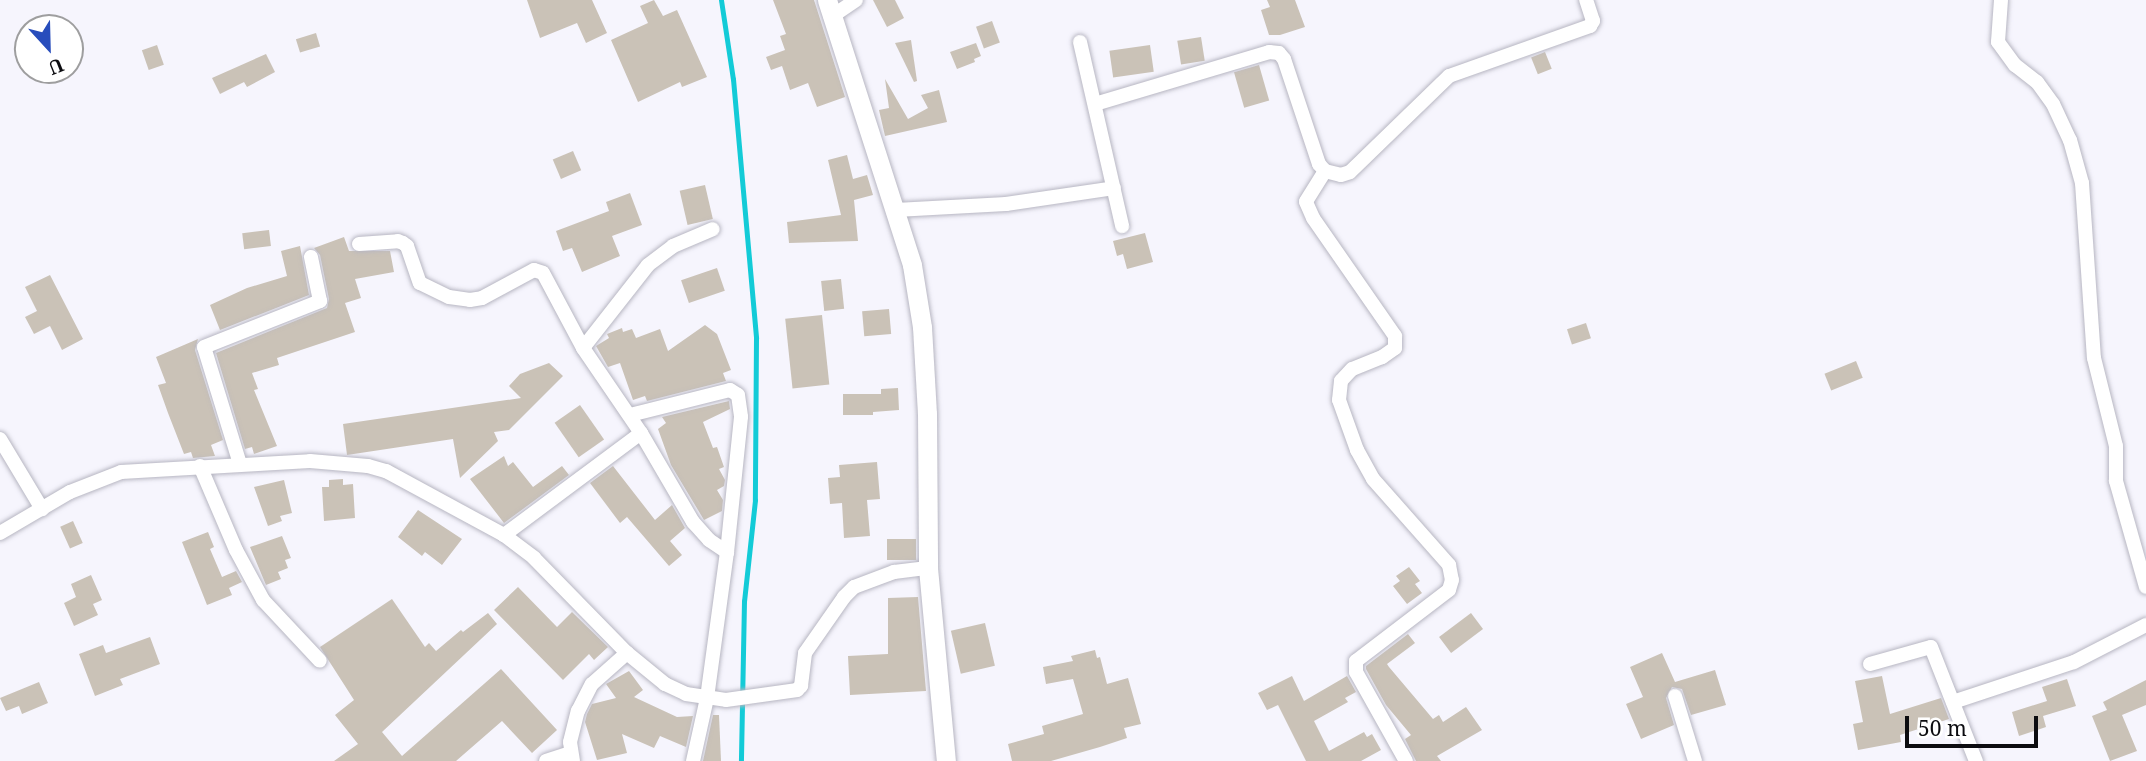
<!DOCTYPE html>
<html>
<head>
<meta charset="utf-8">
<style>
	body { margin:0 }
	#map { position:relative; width:2146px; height:761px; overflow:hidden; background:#f6f5fd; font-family:"Noto Serif",serif }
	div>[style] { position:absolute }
	.stream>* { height:5px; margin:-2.5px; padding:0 2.5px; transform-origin:2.5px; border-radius:2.5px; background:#13cbd7 }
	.building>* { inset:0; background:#cac2b7; transform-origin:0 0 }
	.roads { filter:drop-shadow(0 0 2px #b7b6c2) drop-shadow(0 0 2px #b7b6c2) }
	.minor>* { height:14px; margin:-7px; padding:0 7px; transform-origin:7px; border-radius:7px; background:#fff }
	.tertiary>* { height:19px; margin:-9.5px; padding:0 9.5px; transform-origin:9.5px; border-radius:9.5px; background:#fff }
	span { translate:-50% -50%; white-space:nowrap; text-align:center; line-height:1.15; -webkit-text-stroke:5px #fff; paint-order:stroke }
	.north { position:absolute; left:14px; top:14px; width:70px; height:70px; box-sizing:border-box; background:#fff; border:2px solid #9e9e9f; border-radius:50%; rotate:158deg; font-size:19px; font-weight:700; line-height:28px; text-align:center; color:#0c0c10 }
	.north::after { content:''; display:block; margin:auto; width:24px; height:32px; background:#284dbc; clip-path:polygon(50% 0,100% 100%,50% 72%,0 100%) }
	.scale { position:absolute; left:1905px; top:716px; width:133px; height:32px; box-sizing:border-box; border:4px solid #0c0c10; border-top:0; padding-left:9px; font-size:21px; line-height:24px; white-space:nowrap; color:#0c0c10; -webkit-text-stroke:5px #fff; paint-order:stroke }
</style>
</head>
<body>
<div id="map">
	<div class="stream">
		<div style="left:721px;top:0;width:80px;rotate:81.4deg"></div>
		<div style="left:733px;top:79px;width:260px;rotate:84.9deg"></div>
		<div style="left:756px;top:338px;width:162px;rotate:90.4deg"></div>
		<div style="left:755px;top:500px;width:102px;rotate:96.2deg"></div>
		<div style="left:744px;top:601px;width:160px;rotate:91.1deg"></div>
	</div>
	<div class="building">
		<div style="clip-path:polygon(527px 0,592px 0,607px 33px,586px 43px,577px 23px,540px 38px)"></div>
		<div style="clip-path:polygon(654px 0,663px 16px,677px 10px,707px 77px,682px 87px,680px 82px,638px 102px,611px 40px,648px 23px,640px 6px)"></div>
		<div style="clip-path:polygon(773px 0,814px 0,845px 97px,817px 107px,808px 83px,790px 90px,782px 66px,771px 70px,766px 57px,785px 50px,780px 36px,786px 34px)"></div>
		<div style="clip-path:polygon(873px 0,895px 0,904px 18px,887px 27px)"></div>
		<div style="clip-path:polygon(1267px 0,1295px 0,1305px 27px,1280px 35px,1269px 35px,1261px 10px,1270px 7px)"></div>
		<div style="left:992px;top:21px;width:23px;height:17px;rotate:70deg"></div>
		<div style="left:316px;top:33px;width:14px;height:21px;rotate:73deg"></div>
		<div style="left:1201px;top:37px;width:24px;height:24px;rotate:81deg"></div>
		<div style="clip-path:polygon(911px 40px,917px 81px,914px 82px,895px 43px)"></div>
		<div style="clip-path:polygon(976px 43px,981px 56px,974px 59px,975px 62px,957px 69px,950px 52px)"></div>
		<div style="left:157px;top:45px;width:21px;height:16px;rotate:71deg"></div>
		<div style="left:1150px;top:45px;width:27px;height:41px;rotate:82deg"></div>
		<div style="left:1545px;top:52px;width:18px;height:15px;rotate:68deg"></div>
		<div style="clip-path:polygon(266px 54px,275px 72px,247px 87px,244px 82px,220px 94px,212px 78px)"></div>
		<div style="left:1259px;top:65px;width:37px;height:26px;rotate:74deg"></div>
		<div style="clip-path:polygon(885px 79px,908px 119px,928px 108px,921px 95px,939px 90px,947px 122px,885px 136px,879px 110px,889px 108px)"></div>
		<div style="left:573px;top:151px;width:21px;height:22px;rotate:67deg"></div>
		<div style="clip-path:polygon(847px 155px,853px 179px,867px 175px,873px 195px,854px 200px,858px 241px,789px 243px,787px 222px,841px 215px,828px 160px)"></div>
		<div style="left:705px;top:185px;width:35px;height:26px;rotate:77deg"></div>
		<div style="clip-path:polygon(630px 193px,642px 225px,612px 236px,620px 256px,582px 272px,572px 248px,563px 251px,556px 231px,609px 211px,606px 202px)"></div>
		<div style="left:269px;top:230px;width:16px;height:27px;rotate:83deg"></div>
		<div style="clip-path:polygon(1145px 233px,1153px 262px,1127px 269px,1123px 254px,1117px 256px,1113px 241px)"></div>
		<div style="clip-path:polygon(344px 237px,349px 251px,390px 251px,394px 272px,355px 279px,361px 298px,345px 303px,355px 332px,277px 358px,279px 365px,252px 373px,258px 389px,254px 390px,277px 446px,254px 454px,252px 447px,245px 449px,216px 353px,327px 308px,329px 299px,320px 255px,314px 248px)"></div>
		<div style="clip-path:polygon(300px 246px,309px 295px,220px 330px,210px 305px,247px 288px,287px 276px,281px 251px)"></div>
		<div style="left:717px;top:268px;width:24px;height:38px;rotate:71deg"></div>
		<div style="clip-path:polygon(50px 275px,83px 339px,62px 350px,50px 326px,34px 334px,25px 317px,37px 311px,25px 287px)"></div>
		<div style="left:841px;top:279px;width:30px;height:20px;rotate:84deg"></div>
		<div style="left:889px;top:309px;width:25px;height:27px;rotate:85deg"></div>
		<div style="left:822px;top:315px;width:70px;height:37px;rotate:84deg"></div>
		<div style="left:1586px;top:323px;width:16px;height:20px;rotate:72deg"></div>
		<div style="clip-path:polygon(705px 325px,717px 334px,731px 370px,723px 373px,726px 381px,647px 401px,645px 396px,633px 400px,620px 363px,608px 367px,596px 346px,609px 338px,607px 334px,622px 328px,623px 332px,632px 329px,636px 338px,660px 329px,668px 351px)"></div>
		<div style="clip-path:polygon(198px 339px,195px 350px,223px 440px,211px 445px,215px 456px,193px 458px,191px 452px,184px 454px,168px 413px,158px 385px,166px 383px,156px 357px)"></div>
		<div style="left:1856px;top:361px;width:18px;height:34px;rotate:68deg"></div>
		<div style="clip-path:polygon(549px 363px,563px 376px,509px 430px,494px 432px,498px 441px,460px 478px,453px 439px,347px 455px,343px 424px,521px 398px,509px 386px,520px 374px)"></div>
		<div style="clip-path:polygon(898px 388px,899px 410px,873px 412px,873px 415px,843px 415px,843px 394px,881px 394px,881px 389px)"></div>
		<div style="clip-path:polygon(729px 401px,730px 409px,703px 422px,713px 448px,717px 447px,724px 467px,719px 469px,725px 480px,724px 486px,717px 490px,723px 500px,722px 511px,704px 520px,671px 465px,658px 429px,666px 423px,662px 417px)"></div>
		<div style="left:580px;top:405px;width:42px;height:31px;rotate:55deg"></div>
		<div style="clip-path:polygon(504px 456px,508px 466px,513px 462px,533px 487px,562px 466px,569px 475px,504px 523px,470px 479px)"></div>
		<div style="clip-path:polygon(877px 462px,880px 499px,867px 500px,870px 536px,844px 538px,842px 503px,830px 504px,828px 478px,840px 477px,839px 465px)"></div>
		<div style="clip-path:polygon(613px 466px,655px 520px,672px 505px,685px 528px,670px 541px,682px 555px,669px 566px,627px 517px,620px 523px,590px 483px)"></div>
		<div style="clip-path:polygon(343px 479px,343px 485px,353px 484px,355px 518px,324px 521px,322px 487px,329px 487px,329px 480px)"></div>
		<div style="clip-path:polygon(284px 480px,292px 513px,280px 516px,282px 521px,268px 526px,254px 487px)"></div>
		<div style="clip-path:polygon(418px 510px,462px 539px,442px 565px,425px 552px,422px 556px,398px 537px)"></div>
		<div style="left:73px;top:521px;width:24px;height:14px;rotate:66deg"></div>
		<div style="clip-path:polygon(208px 532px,214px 547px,210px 549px,222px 577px,236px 571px,242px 582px,229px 588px,232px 595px,207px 605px,182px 542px)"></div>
		<div style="clip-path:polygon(282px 536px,291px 558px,285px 560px,288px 568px,278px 572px,281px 579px,266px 585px,250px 547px)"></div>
		<div style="left:916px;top:539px;width:21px;height:29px;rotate:90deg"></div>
		<div style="clip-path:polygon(1409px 567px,1420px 581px,1415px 584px,1422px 593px,1407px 604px,1393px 586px,1400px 581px,1396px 576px)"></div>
		<div style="clip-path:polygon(91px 575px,102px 600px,93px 604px,98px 615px,74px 626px,64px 603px,76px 597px,71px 584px)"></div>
		<div style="clip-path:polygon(518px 587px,557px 627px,572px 612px,608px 647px,594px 660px,589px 654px,563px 680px,494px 610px)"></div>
		<div style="clip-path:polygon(918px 597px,926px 691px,850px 695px,848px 656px,888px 654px,888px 598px)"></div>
		<div style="clip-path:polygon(392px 599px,425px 647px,429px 643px,436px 651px,461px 630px,463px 632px,488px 613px,497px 624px,382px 732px,402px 756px,501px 669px,557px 730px,532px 753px,502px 721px,456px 761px,334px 761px,358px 744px,335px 715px,354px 700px,320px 647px)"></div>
		<div style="left:1471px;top:613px;width:20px;height:40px;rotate:53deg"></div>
		<div style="left:985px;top:623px;width:44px;height:35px;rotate:77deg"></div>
		<div style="clip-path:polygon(1408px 634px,1415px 643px,1387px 664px,1389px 667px,1433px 719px,1439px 715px,1443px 722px,1466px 707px,1482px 730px,1437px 756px,1441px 761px,1416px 761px,1405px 739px,1411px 735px,1386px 705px,1366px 669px,1366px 666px)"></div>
		<div style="clip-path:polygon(150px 637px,160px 664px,120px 679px,123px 685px,95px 696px,79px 654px,103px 645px,106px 653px)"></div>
		<div style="clip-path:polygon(1095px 650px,1097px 658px,1100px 657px,1107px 684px,1128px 678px,1141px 724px,1124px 728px,1127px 738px,1100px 747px,1051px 761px,1012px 761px,1008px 744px,1044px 734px,1042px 726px,1083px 714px,1073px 679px,1046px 684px,1043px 667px,1073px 661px,1071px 656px)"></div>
		<div style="clip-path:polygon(1662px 653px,1675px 682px,1715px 670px,1726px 705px,1691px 715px,1682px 689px,1672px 687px,1666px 698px,1674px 725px,1641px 739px,1626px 704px,1643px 697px,1630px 667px)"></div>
		<div style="clip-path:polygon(629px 671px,643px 690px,634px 697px,677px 717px,693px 716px,686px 747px,660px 736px,654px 748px,622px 734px,627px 753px,597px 760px,585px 722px,587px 714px,592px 704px,616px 698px,606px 684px)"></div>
		<div style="clip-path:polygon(1292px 676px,1304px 701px,1347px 676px,1356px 692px,1345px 698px,1348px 702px,1314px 721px,1329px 751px,1364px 732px,1367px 737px,1372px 734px,1381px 750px,1361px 761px,1306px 761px,1278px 705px,1267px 710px,1258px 693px)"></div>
		<div style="clip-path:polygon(1882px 676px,1890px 714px,1941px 698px,1949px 719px,1900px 735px,1901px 742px,1858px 750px,1853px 724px,1863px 722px,1855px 681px)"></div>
		<div style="clip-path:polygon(2067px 679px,2076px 706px,2043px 716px,2046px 727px,2019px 736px,2012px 712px,2047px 701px,2042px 687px)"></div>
		<div style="clip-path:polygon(2146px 680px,2146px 705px,2122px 715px,2137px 751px,2110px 761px,2092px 716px,2107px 710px,2103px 702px)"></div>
		<div style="clip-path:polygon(39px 682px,48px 703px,22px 714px,19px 706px,6px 711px,0 698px)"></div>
		<div style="clip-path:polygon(713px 715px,719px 715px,721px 761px,703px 761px)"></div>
	</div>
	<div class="roads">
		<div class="minor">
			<div style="left:2001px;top:0;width:42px;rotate:94.1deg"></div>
			<div style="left:1998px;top:42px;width:29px;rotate:54deg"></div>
			<div style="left:2015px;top:65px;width:28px;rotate:38deg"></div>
			<div style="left:2037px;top:82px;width:27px;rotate:54deg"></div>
			<div style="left:2053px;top:104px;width:40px;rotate:65deg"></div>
			<div style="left:2070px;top:140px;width:45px;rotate:74.4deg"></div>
			<div style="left:2082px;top:183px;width:175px;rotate:86.1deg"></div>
			<div style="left:2094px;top:358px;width:91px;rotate:76deg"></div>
			<div style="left:2116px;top:446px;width:35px;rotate:90deg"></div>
			<div style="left:2116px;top:481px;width:110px;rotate:74.2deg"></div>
			<div style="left:831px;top:17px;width:30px;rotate:-34deg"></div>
			<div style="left:1080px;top:42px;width:189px;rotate:77.1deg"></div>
			<div style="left:1095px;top:104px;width:182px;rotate:-16.6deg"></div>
			<div style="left:1269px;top:52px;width:10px;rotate:6deg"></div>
			<div style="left:1279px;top:53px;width:8px;rotate:50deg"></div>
			<div style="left:1284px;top:59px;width:111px;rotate:71.6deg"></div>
			<div style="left:1319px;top:164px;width:9px;rotate:49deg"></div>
			<div style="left:1325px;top:171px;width:16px;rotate:14deg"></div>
			<div style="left:1341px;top:175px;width:9px;rotate:-18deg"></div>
			<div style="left:1350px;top:172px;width:138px;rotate:-44.1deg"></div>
			<div style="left:1449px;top:76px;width:150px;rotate:-19.5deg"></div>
			<div style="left:1590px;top:26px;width:6px;rotate:-59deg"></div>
			<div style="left:1593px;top:21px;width:22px;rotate:-108deg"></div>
			<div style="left:1325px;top:171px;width:36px;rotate:122deg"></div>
			<div style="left:1306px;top:202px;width:17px;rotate:66deg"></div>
			<div style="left:1313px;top:218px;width:144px;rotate:55.2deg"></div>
			<div style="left:1395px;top:336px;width:12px;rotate:90deg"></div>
			<div style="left:1395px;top:348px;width:16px;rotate:145deg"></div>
			<div style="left:1382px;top:357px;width:32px;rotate:158deg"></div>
			<div style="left:1352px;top:369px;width:16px;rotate:133deg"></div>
			<div style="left:1341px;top:381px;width:19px;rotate:96deg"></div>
			<div style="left:1339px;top:400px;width:53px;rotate:70.2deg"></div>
			<div style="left:1357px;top:450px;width:33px;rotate:61deg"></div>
			<div style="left:1373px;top:479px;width:115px;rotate:48.5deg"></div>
			<div style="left:1449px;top:565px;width:15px;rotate:79deg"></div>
			<div style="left:1452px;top:580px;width:10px;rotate:107deg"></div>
			<div style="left:1449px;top:590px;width:117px;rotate:142.6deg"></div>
			<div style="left:1356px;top:661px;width:11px;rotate:90deg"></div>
			<div style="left:1356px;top:672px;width:102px;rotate:60.7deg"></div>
			<div style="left:896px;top:210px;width:110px;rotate:-3.1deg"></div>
			<div style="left:1006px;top:204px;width:109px;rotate:-8.4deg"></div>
			<div style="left:359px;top:244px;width:39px;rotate:-4deg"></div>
			<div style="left:398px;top:241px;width:5px;rotate:22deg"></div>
			<div style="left:403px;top:243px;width:5px;rotate:37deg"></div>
			<div style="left:407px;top:246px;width:39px;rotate:71deg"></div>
			<div style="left:420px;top:283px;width:32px;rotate:26deg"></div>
			<div style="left:449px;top:297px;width:21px;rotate:8deg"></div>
			<div style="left:470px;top:300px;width:12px;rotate:-9deg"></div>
			<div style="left:482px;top:298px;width:59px;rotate:-28.3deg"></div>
			<div style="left:534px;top:270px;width:9px;rotate:18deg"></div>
			<div style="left:543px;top:273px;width:85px;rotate:61.9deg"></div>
			<div style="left:583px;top:348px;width:103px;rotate:55.7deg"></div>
			<div style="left:641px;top:433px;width:171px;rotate:143.3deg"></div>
			<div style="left:583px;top:348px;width:105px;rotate:-51.9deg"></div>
			<div style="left:648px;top:265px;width:31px;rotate:-37deg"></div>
			<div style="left:673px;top:246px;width:43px;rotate:-23deg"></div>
			<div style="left:630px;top:415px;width:103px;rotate:-14deg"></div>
			<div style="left:730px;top:390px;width:9px;rotate:32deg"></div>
			<div style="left:738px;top:395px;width:22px;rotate:82deg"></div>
			<div style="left:741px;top:417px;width:136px;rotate:95.9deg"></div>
			<div style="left:727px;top:552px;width:147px;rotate:97.8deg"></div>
			<div style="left:707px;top:698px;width:65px;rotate:102.5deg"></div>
			<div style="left:641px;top:433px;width:103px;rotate:59.7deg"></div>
			<div style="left:693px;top:522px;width:24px;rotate:48deg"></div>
			<div style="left:709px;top:540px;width:22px;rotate:34deg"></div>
			<div style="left:0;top:439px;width:82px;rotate:59deg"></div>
			<div style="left:240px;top:464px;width:122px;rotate:-107.1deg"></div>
			<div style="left:204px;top:347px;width:125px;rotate:-21.6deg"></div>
			<div style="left:320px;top:301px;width:45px;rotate:-101.6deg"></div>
			<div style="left:200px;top:466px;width:91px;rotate:66.8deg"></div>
			<div style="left:236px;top:550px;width:57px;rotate:61.6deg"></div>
			<div style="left:263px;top:600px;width:83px;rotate:46.9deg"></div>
			<div style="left:0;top:533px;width:81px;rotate:-30.4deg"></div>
			<div style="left:70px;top:492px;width:55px;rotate:-21.4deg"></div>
			<div style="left:121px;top:472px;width:189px;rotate:-3.3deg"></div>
			<div style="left:310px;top:461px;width:58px;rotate:4.9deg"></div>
			<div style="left:368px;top:466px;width:19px;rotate:16deg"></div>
			<div style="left:386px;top:471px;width:134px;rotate:28.5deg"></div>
			<div style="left:504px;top:535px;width:38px;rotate:37deg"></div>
			<div style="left:534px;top:558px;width:133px;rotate:45.6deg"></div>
			<div style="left:627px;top:653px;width:49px;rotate:39.2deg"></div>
			<div style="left:665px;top:684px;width:23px;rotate:25deg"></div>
			<div style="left:686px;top:694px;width:40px;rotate:8.5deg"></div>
			<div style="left:726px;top:700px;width:72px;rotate:-8deg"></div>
			<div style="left:797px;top:690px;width:6px;rotate:-45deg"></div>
			<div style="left:801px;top:686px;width:33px;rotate:-83deg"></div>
			<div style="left:805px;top:653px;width:68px;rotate:-55.1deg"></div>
			<div style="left:844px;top:597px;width:14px;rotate:-45deg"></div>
			<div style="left:854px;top:587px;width:43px;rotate:-20.6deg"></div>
			<div style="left:894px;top:572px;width:34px;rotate:-7deg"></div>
			<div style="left:1870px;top:664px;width:63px;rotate:-15.6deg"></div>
			<div style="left:1931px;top:647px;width:123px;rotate:68.5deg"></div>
			<div style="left:1675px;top:696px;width:68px;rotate:72.9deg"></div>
			<div style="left:1953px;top:702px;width:127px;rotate:-18.3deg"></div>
			<div style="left:2074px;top:662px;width:81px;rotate:-27.2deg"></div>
			<div style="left:546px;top:761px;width:26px;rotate:-18deg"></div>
			<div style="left:573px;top:761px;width:19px;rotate:-99deg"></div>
			<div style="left:570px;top:742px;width:32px;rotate:-76deg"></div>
			<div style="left:578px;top:711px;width:30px;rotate:-63deg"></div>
			<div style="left:592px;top:684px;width:47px;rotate:-41.5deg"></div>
		</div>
		<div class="tertiary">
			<div style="left:827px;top:0;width:278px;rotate:72.2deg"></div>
			<div style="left:912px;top:265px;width:63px;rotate:80.8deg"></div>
			<div style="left:922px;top:327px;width:87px;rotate:86.7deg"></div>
			<div style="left:927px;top:414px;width:154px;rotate:89.6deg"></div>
			<div style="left:928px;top:568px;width:194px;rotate:84.7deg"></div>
		</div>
	</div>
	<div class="north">U</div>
	<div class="scale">50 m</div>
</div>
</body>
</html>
